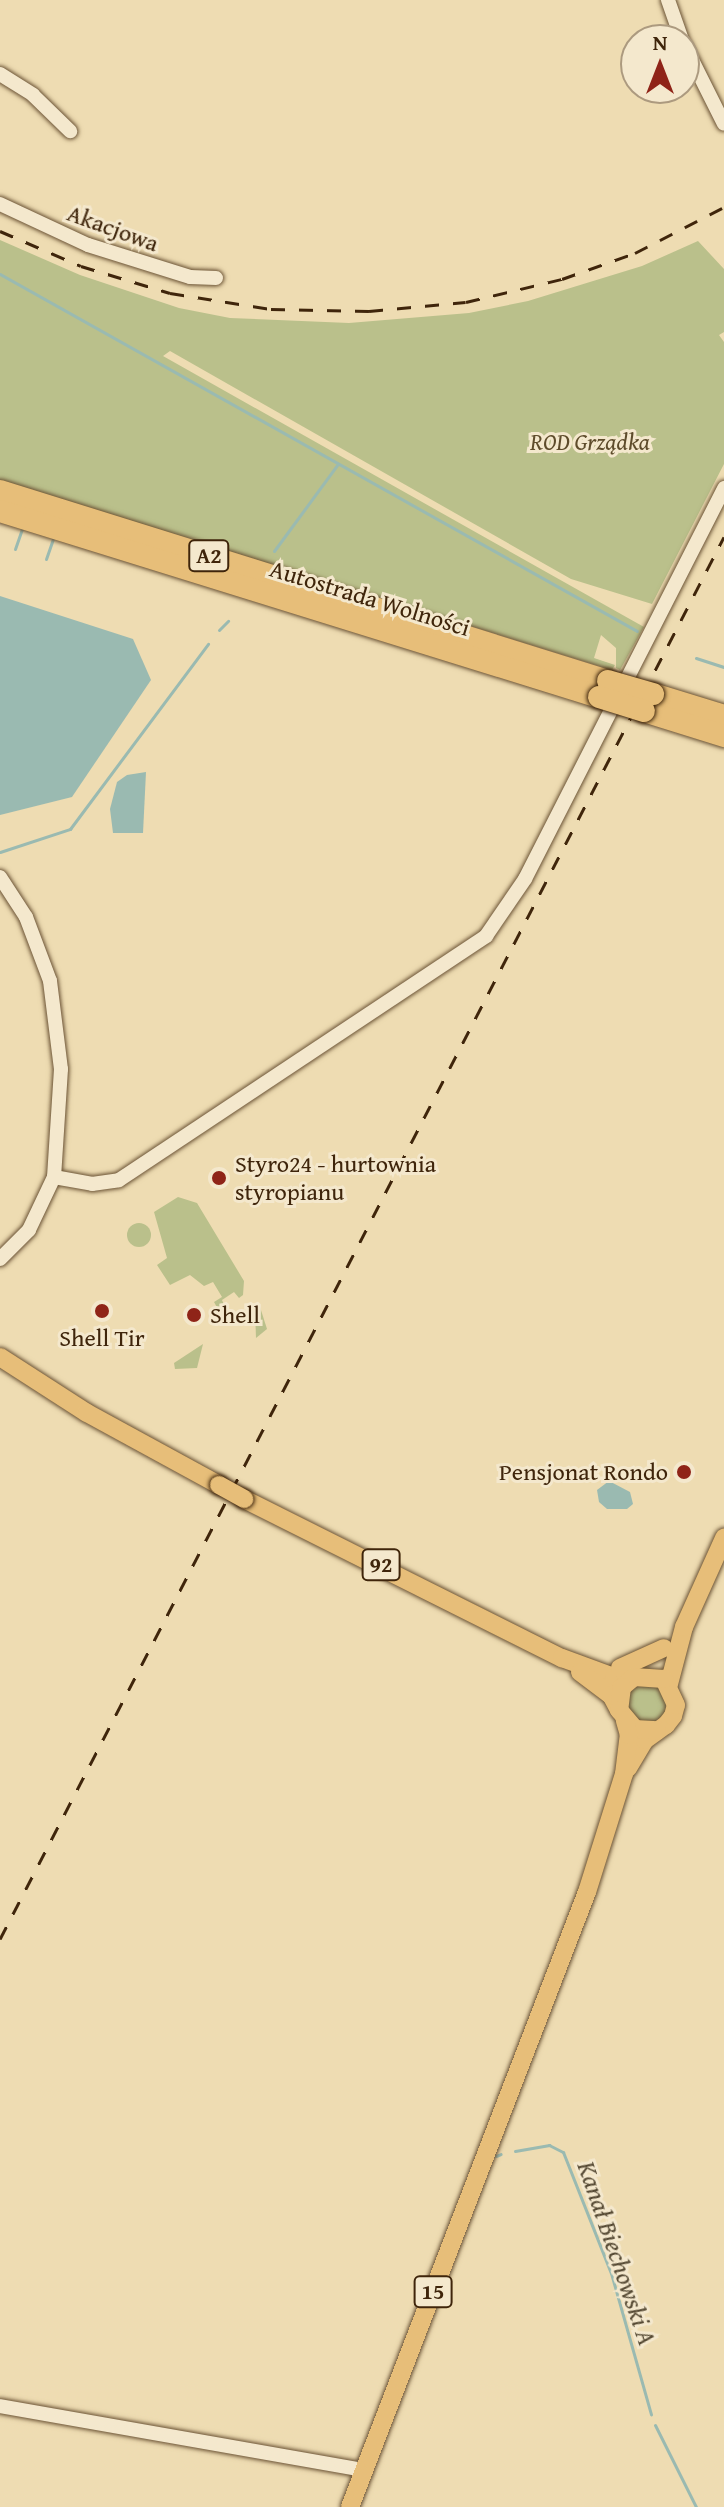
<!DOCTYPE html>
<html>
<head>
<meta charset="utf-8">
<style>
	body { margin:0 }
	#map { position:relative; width:724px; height:2507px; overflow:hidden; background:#eedcb2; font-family:"Gentium Book Plus",serif }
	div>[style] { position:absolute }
	.green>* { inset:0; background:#bac08b }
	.round { border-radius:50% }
	.water>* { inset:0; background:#9abab1 }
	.stream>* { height:3px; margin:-1.5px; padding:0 1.5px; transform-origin:1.5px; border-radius:1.5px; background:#9abab1 }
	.roads { filter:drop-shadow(0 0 2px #6b5335) drop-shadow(0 0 2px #6b5335) }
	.minor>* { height:14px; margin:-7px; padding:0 7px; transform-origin:7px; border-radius:7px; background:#f4e8cd }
	.major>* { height:18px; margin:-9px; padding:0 9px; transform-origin:9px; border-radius:9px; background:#e7be79 }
	.highway>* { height:22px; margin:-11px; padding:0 11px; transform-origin:11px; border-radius:11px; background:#e7be79 }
	.rail>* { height:3px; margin-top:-1.5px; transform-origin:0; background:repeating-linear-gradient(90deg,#3f250b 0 14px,transparent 0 28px) }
	.bridges { filter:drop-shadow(0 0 2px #3f250b) drop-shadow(0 0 2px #3f250b) }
	.major-bridge>* { height:18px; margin:-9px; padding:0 9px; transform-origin:9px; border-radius:9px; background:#e7be79 }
	.highway-bridge>* { height:22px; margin:-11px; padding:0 11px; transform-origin:11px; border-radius:11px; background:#e7be79 }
	.dots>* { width:22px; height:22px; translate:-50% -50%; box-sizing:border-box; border:4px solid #f4e8cd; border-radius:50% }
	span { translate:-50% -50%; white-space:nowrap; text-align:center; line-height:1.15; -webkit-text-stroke:6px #f4e8cd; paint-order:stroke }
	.shield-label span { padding:2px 6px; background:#f4e8cd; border:2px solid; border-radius:6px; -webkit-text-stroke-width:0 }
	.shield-label { font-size:22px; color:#3f250b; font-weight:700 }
	.street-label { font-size:24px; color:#3f250b }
	.park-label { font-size:24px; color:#5e4c2b; font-style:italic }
	.poi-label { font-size:24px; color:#3f250b }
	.left { translate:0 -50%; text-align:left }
	.right { translate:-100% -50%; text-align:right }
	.water-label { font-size:26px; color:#564a34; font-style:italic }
	.north { position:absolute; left:620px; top:24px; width:80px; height:80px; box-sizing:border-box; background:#f4e8cd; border:2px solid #ac9a7f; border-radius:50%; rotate:0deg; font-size:22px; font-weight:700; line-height:32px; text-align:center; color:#3f250b }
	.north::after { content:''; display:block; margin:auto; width:28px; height:36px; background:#8f2418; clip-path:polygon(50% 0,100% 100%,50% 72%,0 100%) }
</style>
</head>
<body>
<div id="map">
	<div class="green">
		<div style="clip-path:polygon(0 240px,80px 275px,179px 308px,230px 318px,349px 323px,469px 313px,528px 301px,642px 266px,698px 241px,724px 269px,724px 332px,719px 335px,724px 342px,724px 464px,652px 604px,571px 579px,170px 351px,163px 356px,644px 627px,620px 670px,616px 668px,616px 648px,601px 635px,594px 658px,615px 665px,612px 670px,541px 648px,0 480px)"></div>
		<div style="clip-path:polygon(178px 1197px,197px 1203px,244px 1281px,243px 1295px,239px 1298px,234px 1292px,222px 1300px,225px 1307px,219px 1311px,214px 1302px,222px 1297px,213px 1282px,204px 1286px,190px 1275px,170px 1285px,157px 1265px,167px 1258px,154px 1212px)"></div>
		<div class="round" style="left:127px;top:1223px;width:24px;height:24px"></div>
		<div style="clip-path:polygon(260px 1307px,267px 1329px,256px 1338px,255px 1309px)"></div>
		<div style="clip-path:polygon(203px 1344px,197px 1368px,175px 1369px,174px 1363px)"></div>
		<div style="clip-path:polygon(654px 1681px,670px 1705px,662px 1720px,644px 1725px,625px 1708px,631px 1687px)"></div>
	</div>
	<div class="water">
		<div style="clip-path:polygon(0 596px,133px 639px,151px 680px,72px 797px,0 815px)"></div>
		<div style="clip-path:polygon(146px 772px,143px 833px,113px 833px,110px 809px,117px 782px,127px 775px)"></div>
		<div style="clip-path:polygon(609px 1481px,630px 1492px,633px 1504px,627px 1509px,607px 1509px,599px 1502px,597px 1490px)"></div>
	</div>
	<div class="stream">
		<div style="left:0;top:274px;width:730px;rotate:29.27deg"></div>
		<div style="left:15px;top:549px;width:21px;rotate:-71deg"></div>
		<div style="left:274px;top:551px;width:108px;rotate:-53.7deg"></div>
		<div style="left:46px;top:559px;width:21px;rotate:-71deg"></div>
		<div style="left:219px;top:630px;width:13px;rotate:-45deg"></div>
		<div style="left:696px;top:658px;width:29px;rotate:18deg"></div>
		<div style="left:0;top:852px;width:74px;rotate:-18.2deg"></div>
		<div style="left:70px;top:829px;width:231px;rotate:-53.3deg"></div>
		<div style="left:515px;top:2151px;width:35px;rotate:-10deg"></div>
		<div style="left:549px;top:2145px;width:16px;rotate:27deg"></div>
		<div style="left:563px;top:2152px;width:130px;rotate:68.4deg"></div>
		<div style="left:611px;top:2273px;width:147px;rotate:74.2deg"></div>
		<div style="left:496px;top:2156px;width:5px;rotate:-22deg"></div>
		<div style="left:655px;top:2425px;width:92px;rotate:63.4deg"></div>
	</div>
	<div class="roads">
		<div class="minor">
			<div style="left:668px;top:0;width:42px;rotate:70.7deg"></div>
			<div style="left:684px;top:44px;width:89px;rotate:63.4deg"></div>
			<div style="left:0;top:74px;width:39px;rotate:32deg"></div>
			<div style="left:33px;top:95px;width:52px;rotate:44.2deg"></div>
			<div style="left:0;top:204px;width:97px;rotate:25deg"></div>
			<div style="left:88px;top:245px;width:107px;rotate:17.4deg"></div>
			<div style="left:190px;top:277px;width:26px;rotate:2deg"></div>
			<div style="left:0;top:877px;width:48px;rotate:57deg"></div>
			<div style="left:26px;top:917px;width:68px;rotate:69.4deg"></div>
			<div style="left:50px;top:981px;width:89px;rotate:82.9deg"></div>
			<div style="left:61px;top:1069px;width:108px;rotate:93.7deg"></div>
			<div style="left:54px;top:1177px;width:59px;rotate:115.3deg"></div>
			<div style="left:29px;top:1230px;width:41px;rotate:135deg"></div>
			<div style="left:54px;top:1177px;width:39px;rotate:10deg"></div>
			<div style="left:92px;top:1184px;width:27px;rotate:-8deg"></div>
			<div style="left:119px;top:1180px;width:441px;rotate:-33.6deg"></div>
			<div style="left:486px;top:936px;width:69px;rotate:-55.6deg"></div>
			<div style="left:525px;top:879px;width:439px;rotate:-63deg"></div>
			<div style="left:0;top:2406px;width:370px;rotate:10deg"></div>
		</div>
		<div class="major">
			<div style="left:0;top:1357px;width:103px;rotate:32.8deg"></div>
			<div style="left:87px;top:1413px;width:150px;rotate:28.6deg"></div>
			<div style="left:244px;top:1499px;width:356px;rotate:26.6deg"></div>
			<div style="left:562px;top:1658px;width:55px;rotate:20.1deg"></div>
			<div style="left:614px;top:1677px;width:20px"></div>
			<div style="left:620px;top:1668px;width:48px;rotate:-24.4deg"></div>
			<div style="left:580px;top:1672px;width:39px;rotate:37deg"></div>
			<div style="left:611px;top:1695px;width:17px;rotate:62deg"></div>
			<div style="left:669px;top:1684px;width:59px;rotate:-75.3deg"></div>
			<div style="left:684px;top:1627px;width:98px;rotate:-65.8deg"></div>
			<div style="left:628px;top:1768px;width:33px;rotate:-59deg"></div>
			<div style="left:645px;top:1740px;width:26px;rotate:-36deg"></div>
			<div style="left:666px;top:1725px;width:11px;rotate:-52deg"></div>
			<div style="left:673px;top:1716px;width:11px;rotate:-75deg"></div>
			<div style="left:676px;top:1705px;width:29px;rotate:-115deg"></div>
			<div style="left:664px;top:1679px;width:30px;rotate:-176deg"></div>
			<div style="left:634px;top:1677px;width:16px;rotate:140deg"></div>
			<div style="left:622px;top:1687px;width:23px;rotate:97deg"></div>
			<div style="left:619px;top:1710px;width:25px;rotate:50deg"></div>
			<div style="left:635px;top:1729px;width:22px;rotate:3deg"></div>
			<div style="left:350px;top:2507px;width:659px;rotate:-68.93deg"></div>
			<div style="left:587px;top:1892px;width:124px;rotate:-72.6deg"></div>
			<div style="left:624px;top:1774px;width:39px;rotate:-83deg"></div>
			<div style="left:629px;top:1735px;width:15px;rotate:-106deg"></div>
		</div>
		<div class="highway">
			<div style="left:0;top:491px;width:637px;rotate:17.35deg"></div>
			<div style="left:0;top:511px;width:627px;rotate:17.25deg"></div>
			<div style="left:653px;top:694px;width:74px;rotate:17.2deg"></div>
			<div style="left:644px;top:711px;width:84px;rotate:17.4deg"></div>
		</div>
	</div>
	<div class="rail">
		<div style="left:0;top:231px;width:88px;rotate:23.4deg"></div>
		<div style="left:81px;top:266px;width:93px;rotate:16.9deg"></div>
		<div style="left:170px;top:293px;width:102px;rotate:9deg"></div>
		<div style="left:271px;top:309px;width:98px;rotate:1.2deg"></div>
		<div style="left:369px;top:311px;width:97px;rotate:-5.3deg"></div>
		<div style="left:466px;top:302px;width:99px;rotate:-13.5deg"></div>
		<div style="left:562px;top:279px;width:77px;rotate:-19.6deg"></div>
		<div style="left:635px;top:253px;width:100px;rotate:-27.3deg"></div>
		<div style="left:0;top:1939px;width:1578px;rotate:-62.69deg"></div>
	</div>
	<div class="bridges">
		<div class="major-bridge">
			<div style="left:219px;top:1485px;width:29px;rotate:29deg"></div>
		</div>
		<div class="highway-bridge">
			<div style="left:608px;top:681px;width:47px;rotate:16.1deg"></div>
			<div style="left:599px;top:697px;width:47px;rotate:17.3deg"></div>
		</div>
	</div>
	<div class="dots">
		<div style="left:219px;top:1178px;background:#8f2418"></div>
		<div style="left:102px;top:1311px;background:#8f2418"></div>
		<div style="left:194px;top:1315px;background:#8f2418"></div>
		<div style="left:684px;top:1472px;background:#8f2418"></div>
	</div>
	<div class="shield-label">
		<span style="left:209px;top:556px">A2</span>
		<span style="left:381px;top:1565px">92</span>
		<span style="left:433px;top:2292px">15</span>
	</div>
	<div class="street-label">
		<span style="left:113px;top:228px;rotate:20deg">Akacjowa</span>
		<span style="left:370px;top:598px;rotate:17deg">Autostrada Wolności</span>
	</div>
	<div class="park-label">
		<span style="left:590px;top:442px">ROD Grządka</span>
	</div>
	<div class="poi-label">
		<span class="left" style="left:235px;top:1178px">Styro24 - hurtownia<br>styropianu</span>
		<span class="left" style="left:210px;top:1315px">Shell</span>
		<span style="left:102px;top:1338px">Shell Tir</span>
		<span class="right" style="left:668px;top:1472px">Pensjonat Rondo</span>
	</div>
	<div class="water-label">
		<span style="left:617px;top:2253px;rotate:71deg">Kanał Biechowski A</span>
	</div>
	<div class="north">N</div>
</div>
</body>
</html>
